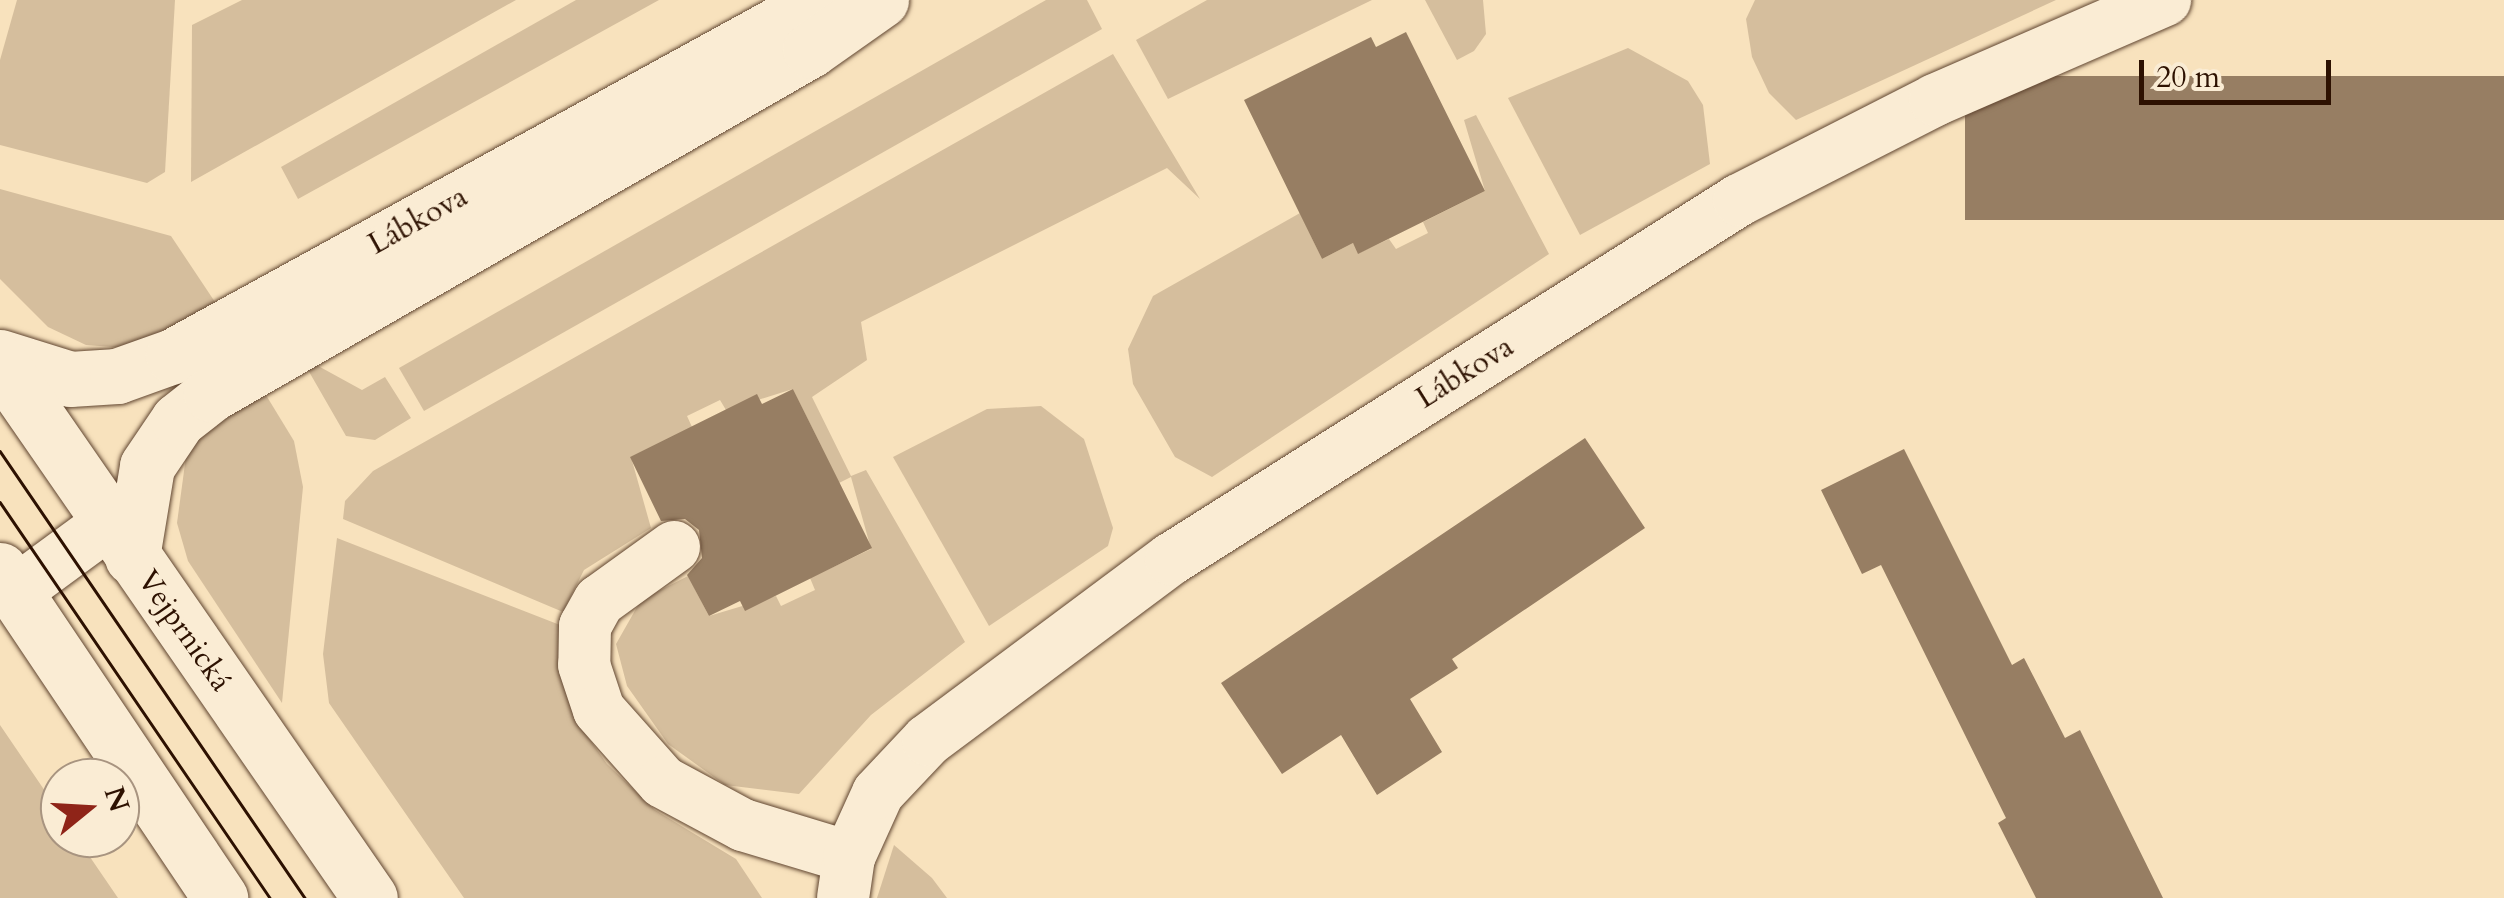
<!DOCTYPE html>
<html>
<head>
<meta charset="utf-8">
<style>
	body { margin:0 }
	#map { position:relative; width:2504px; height:898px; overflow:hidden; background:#f8e2bd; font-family:Cardo,serif }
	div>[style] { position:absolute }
	.green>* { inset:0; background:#d5be9d }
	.building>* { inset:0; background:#977e63; transform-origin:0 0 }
	.roads { filter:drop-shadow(0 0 2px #604530) drop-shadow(0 0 2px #604530) }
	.street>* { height:52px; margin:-26px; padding:0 26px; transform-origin:26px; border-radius:26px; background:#faecd4 }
	.secondary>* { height:55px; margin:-27.5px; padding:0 27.5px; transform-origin:27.5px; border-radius:27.5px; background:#faecd4 }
	.tram>* { height:2.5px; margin:-1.25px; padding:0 1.25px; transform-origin:1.25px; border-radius:1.25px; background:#2d1101 }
	span { translate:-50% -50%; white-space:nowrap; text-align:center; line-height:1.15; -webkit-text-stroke:8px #faecd4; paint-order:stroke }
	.street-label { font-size:30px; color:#2d1101 }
	.north { position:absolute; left:40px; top:758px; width:100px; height:100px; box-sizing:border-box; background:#faecd4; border:2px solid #a89480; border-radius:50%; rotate:72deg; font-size:28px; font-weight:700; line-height:40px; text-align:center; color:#2d1101 }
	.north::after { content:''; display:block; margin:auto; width:35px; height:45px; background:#8f2418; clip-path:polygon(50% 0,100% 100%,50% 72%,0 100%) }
	.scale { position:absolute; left:2139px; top:60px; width:192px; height:45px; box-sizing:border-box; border:5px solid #2d1101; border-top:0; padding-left:12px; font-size:30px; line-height:35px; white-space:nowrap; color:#2d1101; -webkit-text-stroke:8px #faecd4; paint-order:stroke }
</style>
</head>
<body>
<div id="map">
	<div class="green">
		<div style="clip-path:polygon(17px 0,175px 0,165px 172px,147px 183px,0 145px,0 60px)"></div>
		<div style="clip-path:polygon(242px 0,516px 0,191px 182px,192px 25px)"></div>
		<div style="clip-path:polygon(576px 0,659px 0,298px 199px,281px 167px)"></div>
		<div style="clip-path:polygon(1046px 0,1087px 0,1102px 29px,424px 411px,399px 368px)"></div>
		<div style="clip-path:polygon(1207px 0,1372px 0,1168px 99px,1136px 40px)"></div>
		<div style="clip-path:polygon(1425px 0,1483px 0,1486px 34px,1474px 51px,1457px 60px)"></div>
		<div style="clip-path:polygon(1755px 0,2056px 0,1796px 120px,1769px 93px,1752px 57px,1746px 19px)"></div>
		<div style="clip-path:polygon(1628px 48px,1688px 81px,1703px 105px,1710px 164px,1580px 235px,1508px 98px)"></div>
		<div style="clip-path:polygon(1113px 54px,1200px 199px,1167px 168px,861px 322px,867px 360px,812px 397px,851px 476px,866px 470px,965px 642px,871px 715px,799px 794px,725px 785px,668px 744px,627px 686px,616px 644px,641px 600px,688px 576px,709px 616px,776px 596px,781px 606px,815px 590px,810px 578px,871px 549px,851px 477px,839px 483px,793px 389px,726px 410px,720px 400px,687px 416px,692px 427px,631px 457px,651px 528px,584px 570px,563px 612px,343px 519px,345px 501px,373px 471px)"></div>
		<div style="clip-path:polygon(1476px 115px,1549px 254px,1212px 477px,1175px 457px,1133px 384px,1128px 349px,1153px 296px,1300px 213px,1322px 259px,1353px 243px,1359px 253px,1389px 239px,1396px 249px,1428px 233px,1423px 222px,1485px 191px,1464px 120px)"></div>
		<div style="clip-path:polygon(0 189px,171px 236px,221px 311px,127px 348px,86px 345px,48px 327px,0 279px)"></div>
		<div style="clip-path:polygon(300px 356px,362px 390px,385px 377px,411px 418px,375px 440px,346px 436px)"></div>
		<div style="clip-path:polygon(258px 382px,294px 441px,303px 487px,282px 703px,188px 561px,177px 523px,187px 449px)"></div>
		<div style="clip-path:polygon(1041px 406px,1084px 439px,1113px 528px,1108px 546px,989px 626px,893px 457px,987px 409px)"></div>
		<div style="clip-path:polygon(337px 538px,560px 625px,585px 733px,607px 764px,655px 810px,736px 859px,762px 898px,464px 898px,329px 703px,323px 654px)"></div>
		<div style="clip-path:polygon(0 725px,60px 813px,60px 838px,77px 838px,118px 898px,0 898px)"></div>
		<div style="clip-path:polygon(894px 845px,932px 878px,947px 898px,877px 898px)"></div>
	</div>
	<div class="building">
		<div style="clip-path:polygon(1406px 32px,1485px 191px,1358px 254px,1353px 243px,1322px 259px,1244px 100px,1371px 37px,1376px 47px)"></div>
		<div style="left:2504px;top:76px;width:144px;height:539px;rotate:90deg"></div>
		<div style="clip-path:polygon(793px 389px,872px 548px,745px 611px,740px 601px,709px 616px,687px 575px,702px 558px,699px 530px,685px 519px,661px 521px,630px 457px,757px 394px,762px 404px)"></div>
		<div style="clip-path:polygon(1585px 438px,1645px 528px,1452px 659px,1458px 668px,1410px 699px,1442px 752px,1377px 795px,1341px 735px,1282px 774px,1221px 683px)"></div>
		<div style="clip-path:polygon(1904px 449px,2012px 665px,2024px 658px,2065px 738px,2080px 730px,2163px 898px,2036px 898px,1998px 823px,2006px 818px,1881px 565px,1862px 574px,1821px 490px)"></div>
	</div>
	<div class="roads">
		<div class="street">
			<div style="left:674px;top:547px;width:92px;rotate:144.2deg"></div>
			<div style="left:599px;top:601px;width:29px;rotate:119deg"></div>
			<div style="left:585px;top:626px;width:39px;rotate:91deg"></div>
			<div style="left:584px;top:665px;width:47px;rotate:71.6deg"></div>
			<div style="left:599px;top:710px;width:96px;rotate:48.4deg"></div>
			<div style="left:663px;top:782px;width:91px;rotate:28.3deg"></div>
			<div style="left:743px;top:825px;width:111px;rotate:16.8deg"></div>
			<div style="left:15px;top:592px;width:149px;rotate:-36.3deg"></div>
			<div style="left:843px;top:898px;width:41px;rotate:-81.7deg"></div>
			<div style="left:849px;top:857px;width:70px;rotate:-65.6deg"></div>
			<div style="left:878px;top:793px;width:73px;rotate:-46.7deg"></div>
			<div style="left:928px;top:740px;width:303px;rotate:-36.7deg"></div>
			<div style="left:1171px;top:559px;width:672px;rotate:-32.29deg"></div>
			<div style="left:1739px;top:200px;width:220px;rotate:-27deg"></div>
			<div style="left:1935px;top:100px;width:251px;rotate:-23.5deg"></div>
		</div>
		<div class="secondary">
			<div style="left:0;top:357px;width:73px;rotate:17.4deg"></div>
			<div style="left:70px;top:379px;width:47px;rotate:-3.7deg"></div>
			<div style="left:117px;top:376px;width:59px;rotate:-19.7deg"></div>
			<div style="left:173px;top:356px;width:740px;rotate:-28.75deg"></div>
			<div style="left:0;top:363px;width:650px;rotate:55.33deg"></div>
			<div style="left:132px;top:557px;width:92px;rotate:-80.6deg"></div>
			<div style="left:147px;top:466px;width:55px;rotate:-56deg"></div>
			<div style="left:178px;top:420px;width:42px;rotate:-38.2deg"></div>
			<div style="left:211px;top:394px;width:691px;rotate:-29.87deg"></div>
			<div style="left:810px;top:50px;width:87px;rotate:-35.2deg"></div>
			<div style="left:0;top:570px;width:395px;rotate:56.1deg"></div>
		</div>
	</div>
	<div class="tram">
		<div style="left:0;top:451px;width:541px;rotate:55.69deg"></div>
		<div style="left:0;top:502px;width:479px;rotate:55.7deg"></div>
	</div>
	<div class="street-label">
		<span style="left:418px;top:221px;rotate:-29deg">Lábkova</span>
		<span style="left:1465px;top:373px;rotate:-32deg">Lábkova</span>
		<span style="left:184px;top:631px;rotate:55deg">Vejprnická</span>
	</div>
	<div class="north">N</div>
	<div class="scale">20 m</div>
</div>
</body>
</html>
